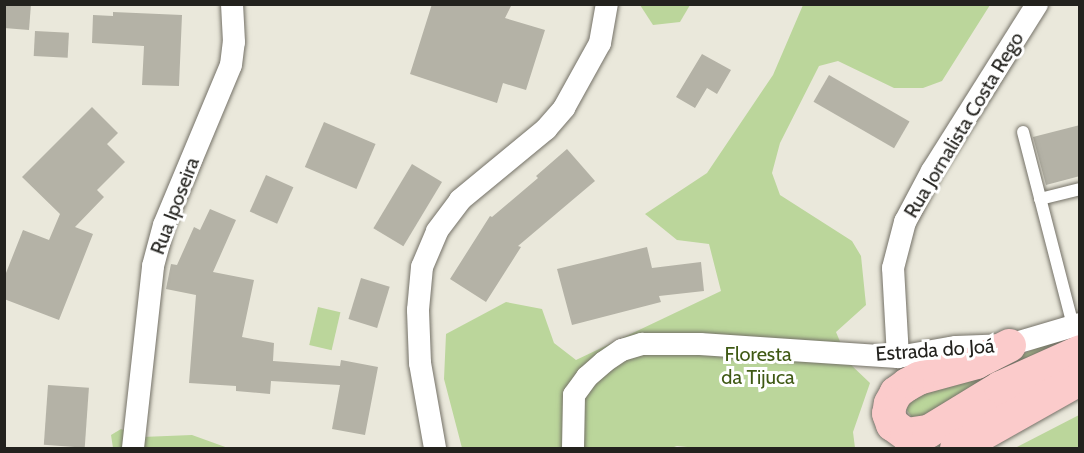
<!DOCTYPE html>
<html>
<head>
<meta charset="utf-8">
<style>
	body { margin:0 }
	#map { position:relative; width:1084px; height:453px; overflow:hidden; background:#eae8db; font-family:Cabin,sans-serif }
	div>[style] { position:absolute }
	.green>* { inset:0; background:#bbd69b; transform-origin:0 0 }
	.building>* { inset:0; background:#b4b2a6; transform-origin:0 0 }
	.roads { filter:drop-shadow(0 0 2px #747167) drop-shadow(0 0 2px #747167) }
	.service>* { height:12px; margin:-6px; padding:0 6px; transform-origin:6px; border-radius:6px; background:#fff }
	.minor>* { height:22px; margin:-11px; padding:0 11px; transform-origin:11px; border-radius:11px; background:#fff }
	.trunk>* { height:33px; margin:-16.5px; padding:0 16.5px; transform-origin:16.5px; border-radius:16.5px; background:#fbcbcb }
	span { translate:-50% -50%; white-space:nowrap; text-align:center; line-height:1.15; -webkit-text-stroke:6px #fff; paint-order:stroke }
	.street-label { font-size:20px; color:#23221e }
	.park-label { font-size:20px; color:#3f5914 }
	.frame { position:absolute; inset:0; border:6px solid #23221e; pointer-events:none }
</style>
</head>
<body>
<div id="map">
	<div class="green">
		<div style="clip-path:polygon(640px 5px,690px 5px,680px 22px,653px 25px)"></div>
		<div style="clip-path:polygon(803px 5px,990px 5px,942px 81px,923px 88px,894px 88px,838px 61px,819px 66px,780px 143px,772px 173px,780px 195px,852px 241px,861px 256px,866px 305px,836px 332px,849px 363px,870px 383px,853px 432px,855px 448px,698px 448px,677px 446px,671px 448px,462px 448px,444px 379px,446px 334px,506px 302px,542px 309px,554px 343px,576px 360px,721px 291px,709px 244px,677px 240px,645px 214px,707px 173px,773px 75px)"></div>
		<div style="left:318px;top:307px;width:23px;height:39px;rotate:13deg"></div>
		<div style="clip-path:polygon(1077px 333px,931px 419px,913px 419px,907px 410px,908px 394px,987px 371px,1043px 345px)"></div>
		<div style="clip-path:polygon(1079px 415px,1079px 448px,1015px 448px)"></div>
		<div style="clip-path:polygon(121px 429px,142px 437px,192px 435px,228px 448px,113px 448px,111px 435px)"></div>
	</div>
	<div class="building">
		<div style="clip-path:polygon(4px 4px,31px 4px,29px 30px,4px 28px)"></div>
		<div style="clip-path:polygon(432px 4px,512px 4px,505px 18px,545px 30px,526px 90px,503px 83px,497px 103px,410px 74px)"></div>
		<div style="clip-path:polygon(113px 12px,182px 15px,179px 86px,142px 85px,144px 46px,92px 43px,93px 15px,113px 16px)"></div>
		<div style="left:35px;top:31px;width:34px;height:25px;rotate:3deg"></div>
		<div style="clip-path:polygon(702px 54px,731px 70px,717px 94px,707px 88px,695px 108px,676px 97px)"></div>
		<div style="left:829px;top:75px;width:93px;height:31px;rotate:30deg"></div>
		<div style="clip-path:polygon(92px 107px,118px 133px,107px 144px,125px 162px,97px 190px,104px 197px,75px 227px,93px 234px,59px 320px,4px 299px,4px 278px,23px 230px,49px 240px,60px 214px,22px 177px)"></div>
		<div style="left:324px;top:122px;width:56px;height:49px;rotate:23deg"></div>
		<div style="clip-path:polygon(1080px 125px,1080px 176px,1046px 185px,1033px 137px)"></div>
		<div style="clip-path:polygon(567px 149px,595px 181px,518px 246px,521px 247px,486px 302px,450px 279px,490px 216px,492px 217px,538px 178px,536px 176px)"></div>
		<div style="left:412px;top:164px;width:35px;height:75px;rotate:31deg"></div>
		<div style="left:266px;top:175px;width:30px;height:40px;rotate:24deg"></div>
		<div style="clip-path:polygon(210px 209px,236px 220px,213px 272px,254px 280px,242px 337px,274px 343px,273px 361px,340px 366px,341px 360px,378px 367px,365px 435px,332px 429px,340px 385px,271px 381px,270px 394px,236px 391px,236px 386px,189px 383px,196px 295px,166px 289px,171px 264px,177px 265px,194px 227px,200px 230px)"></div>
		<div style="clip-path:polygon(647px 247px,652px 268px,701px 262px,704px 291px,659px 296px,661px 302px,572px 325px,557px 269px)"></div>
		<div style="left:361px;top:278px;width:30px;height:43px;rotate:17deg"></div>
		<div style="left:48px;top:385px;width:41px;height:60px;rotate:4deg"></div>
	</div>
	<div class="roads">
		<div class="service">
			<div style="left:1023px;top:132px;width:200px;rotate:75.5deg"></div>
			<div style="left:1040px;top:199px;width:41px;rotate:-14deg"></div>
		</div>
		<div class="minor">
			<div style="left:898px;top:357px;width:89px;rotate:-93.2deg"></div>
			<div style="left:893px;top:268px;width:48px;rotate:-75.4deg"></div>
			<div style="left:905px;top:222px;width:58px;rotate:-62.1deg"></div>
			<div style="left:932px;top:171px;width:197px;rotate:-57.8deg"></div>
			<div style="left:133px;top:448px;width:183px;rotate:-83.7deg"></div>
			<div style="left:153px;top:266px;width:42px;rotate:-75deg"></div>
			<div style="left:164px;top:225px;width:173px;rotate:-67.3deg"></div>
			<div style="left:231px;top:65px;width:23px;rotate:-83deg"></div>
			<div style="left:234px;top:42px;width:38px;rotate:-93deg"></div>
			<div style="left:435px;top:448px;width:86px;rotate:-100deg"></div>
			<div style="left:420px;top:363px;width:53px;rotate:-92.2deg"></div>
			<div style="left:418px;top:310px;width:43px;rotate:-84.7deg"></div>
			<div style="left:422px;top:267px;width:39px;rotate:-67deg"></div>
			<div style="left:437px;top:231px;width:39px;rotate:-53deg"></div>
			<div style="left:460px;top:200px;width:112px;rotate:-39.5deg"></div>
			<div style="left:546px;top:129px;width:28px;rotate:-49deg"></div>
			<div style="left:564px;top:108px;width:74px;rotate:-61deg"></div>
			<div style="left:600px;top:43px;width:40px;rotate:-80deg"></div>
			<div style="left:573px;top:448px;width:53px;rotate:-88.9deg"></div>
			<div style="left:574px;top:395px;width:22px;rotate:-54deg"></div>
			<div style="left:587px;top:377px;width:23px;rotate:-41deg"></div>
			<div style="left:604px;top:362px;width:22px;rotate:-34deg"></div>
			<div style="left:622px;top:350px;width:21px;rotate:-17deg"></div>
			<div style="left:642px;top:344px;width:58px"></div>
			<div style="left:700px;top:344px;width:198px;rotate:3.8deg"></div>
			<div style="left:898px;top:357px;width:59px;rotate:-9.8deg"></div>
			<div style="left:956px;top:347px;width:53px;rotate:-2.2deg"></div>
			<div style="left:1009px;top:345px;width:74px;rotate:-16.5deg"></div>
		</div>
		<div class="trunk">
			<div style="left:1009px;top:345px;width:37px;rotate:153deg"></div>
			<div style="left:976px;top:362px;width:60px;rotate:164.6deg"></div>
			<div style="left:918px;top:378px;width:13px;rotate:151deg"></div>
			<div style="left:907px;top:384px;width:14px;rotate:144deg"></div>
			<div style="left:896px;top:392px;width:13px;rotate:119deg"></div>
			<div style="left:890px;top:403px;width:10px;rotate:101deg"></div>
			<div style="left:888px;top:413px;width:12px;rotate:70deg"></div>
			<div style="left:892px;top:424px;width:17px;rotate:36deg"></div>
			<div style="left:906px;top:434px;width:22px;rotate:-8deg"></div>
			<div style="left:928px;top:431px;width:84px;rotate:-31.4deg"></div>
			<div style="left:1000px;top:387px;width:88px;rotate:-24.2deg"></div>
			<div style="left:956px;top:448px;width:142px;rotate:-29.4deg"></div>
		</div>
	</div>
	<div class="street-label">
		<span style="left:964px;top:125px;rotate:-59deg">Rua Jornalista Costa Rego</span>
		<span style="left:175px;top:206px;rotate:-69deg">Rua Iposeira</span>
		<span style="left:935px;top:350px;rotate:-4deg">Estrada do Joá</span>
	</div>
	<div class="park-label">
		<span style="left:758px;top:366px">Floresta<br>da Tijuca</span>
	</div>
	<div class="frame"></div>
</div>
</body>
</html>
